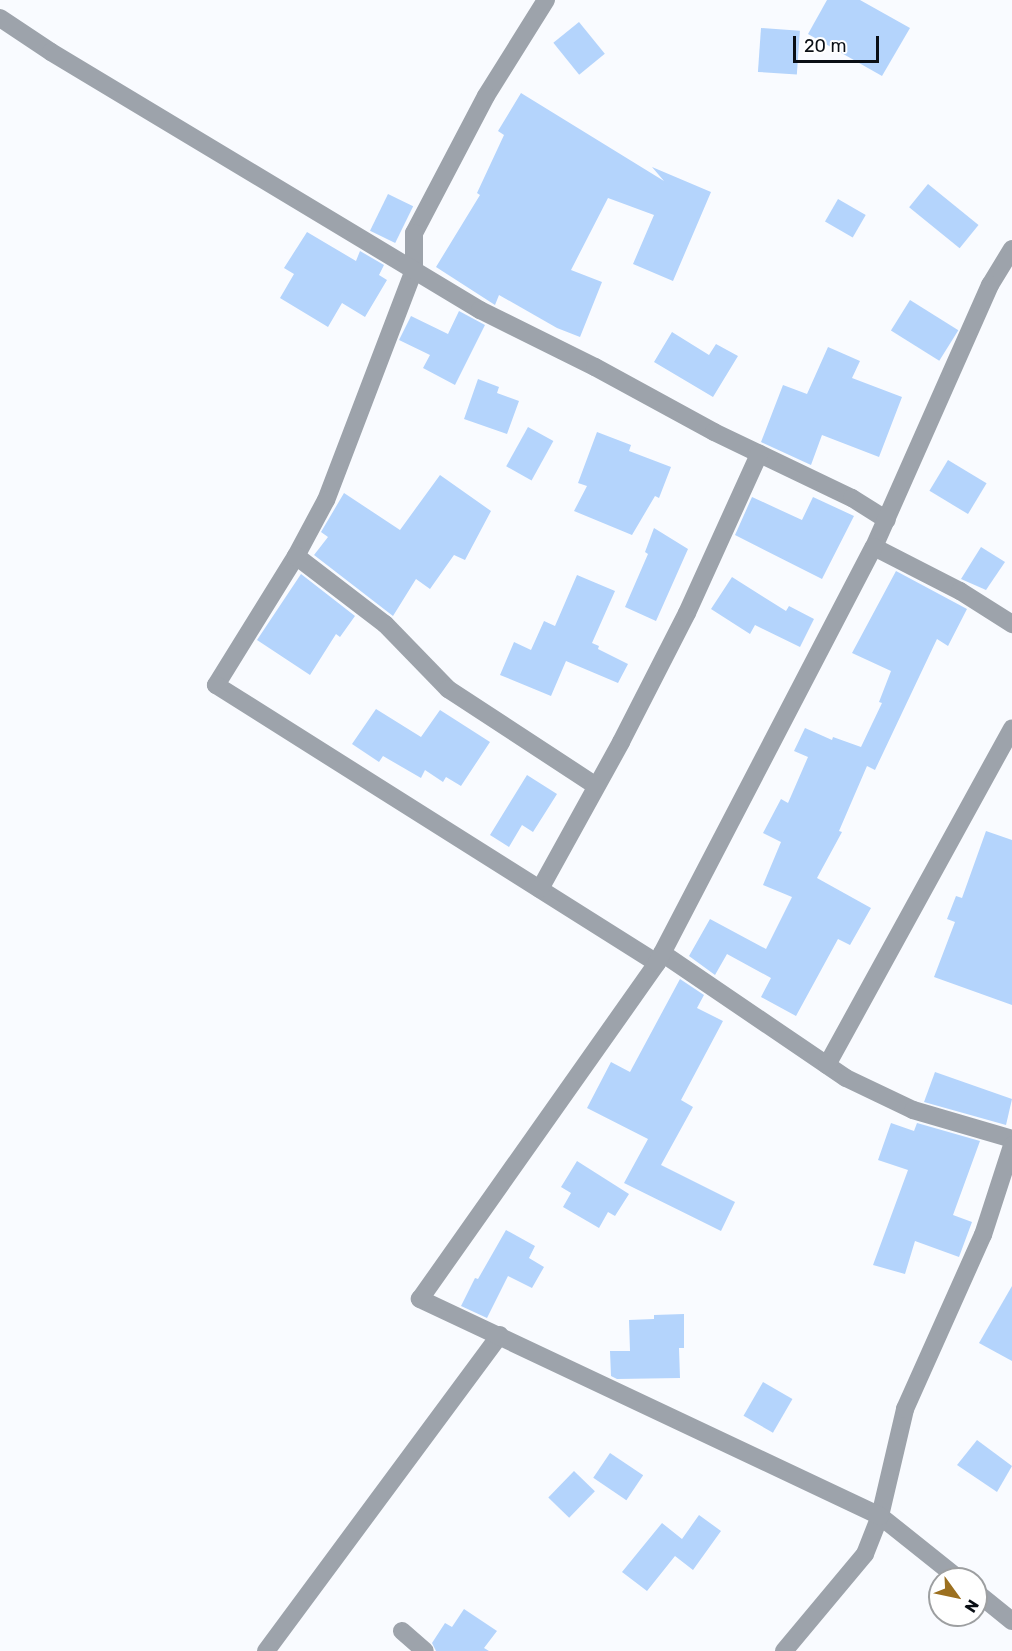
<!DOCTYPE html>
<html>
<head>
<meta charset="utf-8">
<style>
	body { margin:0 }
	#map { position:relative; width:1012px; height:1651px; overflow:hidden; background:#f9fbff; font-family:Rubik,sans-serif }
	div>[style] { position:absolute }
	.building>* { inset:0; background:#b4d4fc; transform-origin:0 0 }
	.minor>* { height:18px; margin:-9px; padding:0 9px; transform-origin:9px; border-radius:9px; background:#9da3ab }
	span { translate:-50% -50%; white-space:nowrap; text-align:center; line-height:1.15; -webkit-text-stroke:6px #fff; paint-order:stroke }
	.north { position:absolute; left:928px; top:1567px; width:60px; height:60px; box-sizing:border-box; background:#fff; border:2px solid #9d9fa1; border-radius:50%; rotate:123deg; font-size:16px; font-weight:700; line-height:24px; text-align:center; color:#0a0f15 }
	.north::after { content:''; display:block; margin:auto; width:21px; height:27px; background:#9c7020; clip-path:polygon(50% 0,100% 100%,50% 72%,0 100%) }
	.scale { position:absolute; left:793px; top:36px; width:86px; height:27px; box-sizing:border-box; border:3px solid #0a0f15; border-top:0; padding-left:8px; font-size:18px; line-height:21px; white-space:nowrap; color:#0a0f15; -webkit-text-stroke:4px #fff; paint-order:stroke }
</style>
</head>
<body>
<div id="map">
	<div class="building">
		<div style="clip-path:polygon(827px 0,860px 0,910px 28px,882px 76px,808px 34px)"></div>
		<div style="left:579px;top:22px;width:41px;height:33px;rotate:51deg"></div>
		<div style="left:761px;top:28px;width:39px;height:44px;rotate:4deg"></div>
		<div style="clip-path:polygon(521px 93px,664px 181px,652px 167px,711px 192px,673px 281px,633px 264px,654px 215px,608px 198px,571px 270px,602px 282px,580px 337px,557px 328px,499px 295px,495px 305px,436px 267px,480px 195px,477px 193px,504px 135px,498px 131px)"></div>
		<div style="left:928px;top:184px;width:65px;height:30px;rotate:39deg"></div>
		<div style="left:388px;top:194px;width:28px;height:41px;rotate:26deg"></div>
		<div style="left:838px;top:199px;width:32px;height:26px;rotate:30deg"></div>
		<div style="clip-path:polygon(307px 232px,356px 261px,360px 251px,384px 265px,379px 275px,387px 280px,365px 317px,342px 303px,328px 327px,280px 298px,294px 274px,284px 268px)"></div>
		<div style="left:910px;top:300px;width:57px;height:36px;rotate:32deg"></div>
		<div style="clip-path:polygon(459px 311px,485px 325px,455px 385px,423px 368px,430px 355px,399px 340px,411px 316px,448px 334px)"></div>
		<div style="clip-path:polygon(672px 332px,709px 355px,716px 344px,738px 356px,713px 397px,654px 362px)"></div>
		<div style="clip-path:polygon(828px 347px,860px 361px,852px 378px,902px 397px,879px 457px,822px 435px,811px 465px,761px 442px,783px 385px,807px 394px)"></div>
		<div style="clip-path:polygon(478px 379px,499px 387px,497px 393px,519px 401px,507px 434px,464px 419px)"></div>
		<div style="left:528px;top:427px;width:29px;height:45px;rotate:29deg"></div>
		<div style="clip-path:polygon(597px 432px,631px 445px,629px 451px,671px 467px,659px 498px,655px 496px,632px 535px,574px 511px,587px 486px,578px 483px)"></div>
		<div style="left:948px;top:460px;width:45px;height:36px;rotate:31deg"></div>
		<div style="clip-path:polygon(440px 475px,491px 511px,465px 560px,454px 555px,430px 589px,416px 579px,393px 616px,314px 555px,328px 537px,321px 532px,344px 493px,400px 530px)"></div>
		<div style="clip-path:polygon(752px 497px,802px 520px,813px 497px,854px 516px,822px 579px,735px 535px)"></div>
		<div style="clip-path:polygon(654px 528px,688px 549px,656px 621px,625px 607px,648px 554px,645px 552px)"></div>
		<div style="clip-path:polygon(981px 547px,1005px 562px,986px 590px,961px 579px)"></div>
		<div style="clip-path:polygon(896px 571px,967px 609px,948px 646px,937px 639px,875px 770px,867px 766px,839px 831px,842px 832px,817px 878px,871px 908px,850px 945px,838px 939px,796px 1016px,761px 997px,771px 978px,727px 954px,715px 975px,689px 956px,710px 919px,766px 949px,792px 897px,763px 885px,781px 842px,763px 833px,781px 799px,788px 803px,808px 757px,794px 751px,805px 728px,832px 740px,833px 737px,861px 747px,882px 703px,879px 702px,891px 671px,852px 653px)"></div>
		<div style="clip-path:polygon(301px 574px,355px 616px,340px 637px,336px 634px,310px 675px,257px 640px)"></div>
		<div style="clip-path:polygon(577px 575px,615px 591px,592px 643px,599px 646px,598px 649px,628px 664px,618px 683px,566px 661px,551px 696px,500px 675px,514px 642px,531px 650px,544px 621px,555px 626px)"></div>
		<div style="clip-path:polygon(732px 577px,786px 611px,789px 606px,814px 619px,800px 647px,755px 625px,750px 634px,711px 609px)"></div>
		<div style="clip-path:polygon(376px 709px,421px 737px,440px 710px,490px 742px,461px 786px,446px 777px,443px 782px,425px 770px,421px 778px,383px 756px,379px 762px,352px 744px)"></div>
		<div style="clip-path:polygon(527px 775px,557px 794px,533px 832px,522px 825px,509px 847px,490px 835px)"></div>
		<div style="clip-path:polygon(986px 831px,1012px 840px,1012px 1005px,934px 977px,955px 922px,947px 919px,956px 896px,962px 898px)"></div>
		<div style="clip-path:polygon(680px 979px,704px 995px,697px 1008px,723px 1021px,681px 1100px,693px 1107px,661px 1165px,735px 1202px,721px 1231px,624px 1183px,648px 1139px,587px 1108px,611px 1062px,630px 1072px)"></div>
		<div style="clip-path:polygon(935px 1072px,1012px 1099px,1006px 1125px,924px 1102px)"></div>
		<div style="clip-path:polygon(891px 1123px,914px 1131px,917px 1123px,980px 1141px,953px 1215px,972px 1222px,959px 1257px,915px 1241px,905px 1274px,873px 1265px,908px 1170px,878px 1160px)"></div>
		<div style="clip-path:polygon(577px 1161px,629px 1194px,615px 1216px,608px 1212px,599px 1228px,563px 1207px,571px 1193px,561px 1187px)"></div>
		<div style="clip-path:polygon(506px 1230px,535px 1246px,529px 1258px,544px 1267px,532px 1288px,508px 1276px,487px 1318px,461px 1306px,475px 1278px,478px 1279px)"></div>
		<div style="clip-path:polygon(1012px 1286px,1012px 1361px,979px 1343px)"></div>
		<div style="clip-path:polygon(684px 1314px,684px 1348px,679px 1348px,680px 1378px,617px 1379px,611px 1376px,610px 1351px,630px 1351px,629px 1320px,654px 1319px,654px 1315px)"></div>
		<div style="left:763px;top:1382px;width:34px;height:39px;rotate:30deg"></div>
		<div style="clip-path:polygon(977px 1440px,1012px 1466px,997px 1492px,957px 1465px)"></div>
		<div style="left:610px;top:1453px;width:40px;height:30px;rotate:34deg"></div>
		<div style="left:574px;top:1471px;width:29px;height:37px;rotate:44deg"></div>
		<div style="clip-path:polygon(699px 1515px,721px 1531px,693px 1570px,675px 1556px,647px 1591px,622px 1572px,662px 1523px,682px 1539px)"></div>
		<div style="clip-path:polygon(464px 1609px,497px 1631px,484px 1648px,489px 1651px,436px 1651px,432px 1643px,445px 1623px,452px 1627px)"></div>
	</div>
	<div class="minor">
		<div style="left:546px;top:0;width:113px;rotate:122deg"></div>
		<div style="left:486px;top:96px;width:155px;rotate:117.7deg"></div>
		<div style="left:414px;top:233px;width:37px;rotate:90deg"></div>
		<div style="left:414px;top:270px;width:246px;rotate:110.9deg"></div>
		<div style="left:326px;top:500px;width:64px;rotate:118.2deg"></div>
		<div style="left:296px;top:556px;width:152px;rotate:121.8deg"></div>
		<div style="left:216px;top:685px;width:521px;rotate:32.23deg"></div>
		<div style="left:0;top:18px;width:61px;rotate:33.7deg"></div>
		<div style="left:51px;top:52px;width:501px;rotate:31.02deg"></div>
		<div style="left:480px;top:310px;width:128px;rotate:26.4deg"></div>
		<div style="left:595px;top:367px;width:136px;rotate:28.6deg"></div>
		<div style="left:714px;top:432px;width:153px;rotate:25.6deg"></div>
		<div style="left:852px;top:498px;width:41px;rotate:32.2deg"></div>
		<div style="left:1012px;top:249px;width:42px;rotate:121.4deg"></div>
		<div style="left:990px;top:285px;width:287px;rotate:113.9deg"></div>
		<div style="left:874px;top:547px;width:97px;rotate:27.1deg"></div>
		<div style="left:960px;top:591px;width:62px;rotate:32.4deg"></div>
		<div style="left:296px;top:556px;width:112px;rotate:37.4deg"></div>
		<div style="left:385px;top:624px;width:91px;rotate:45.9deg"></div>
		<div style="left:448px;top:689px;width:177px;rotate:33.2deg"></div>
		<div style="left:540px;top:889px;width:168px;rotate:-61.1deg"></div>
		<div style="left:621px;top:742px;width:145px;rotate:-62.9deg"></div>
		<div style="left:687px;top:613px;width:175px;rotate:-65.6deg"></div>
		<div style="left:662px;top:953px;width:222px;rotate:34.2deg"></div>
		<div style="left:846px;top:1078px;width:74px;rotate:25.5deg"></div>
		<div style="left:913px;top:1110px;width:103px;rotate:16.3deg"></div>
		<div style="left:827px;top:1065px;width:384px;rotate:-61.2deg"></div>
		<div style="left:959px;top:1579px;width:101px;rotate:-141.4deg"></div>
		<div style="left:880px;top:1516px;width:110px;rotate:-76.8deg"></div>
		<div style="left:905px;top:1409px;width:191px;rotate:-65.9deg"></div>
		<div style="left:983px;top:1235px;width:94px;rotate:-72deg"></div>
		<div style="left:976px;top:1592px;width:46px;rotate:38.9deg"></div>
		<div style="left:402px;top:1631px;width:30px;rotate:41deg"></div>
		<div style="left:266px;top:1651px;width:393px;rotate:-53.5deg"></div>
		<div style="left:784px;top:1651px;width:126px;rotate:-50.1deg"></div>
		<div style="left:865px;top:1554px;width:41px;rotate:-68.5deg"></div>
		<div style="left:880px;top:1516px;width:509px;rotate:-154.74deg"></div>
		<div style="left:420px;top:1299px;width:411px;rotate:-54.8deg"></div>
		<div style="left:657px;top:963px;width:469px;rotate:-62.5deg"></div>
	</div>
	<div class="north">N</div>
	<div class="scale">20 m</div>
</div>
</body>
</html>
